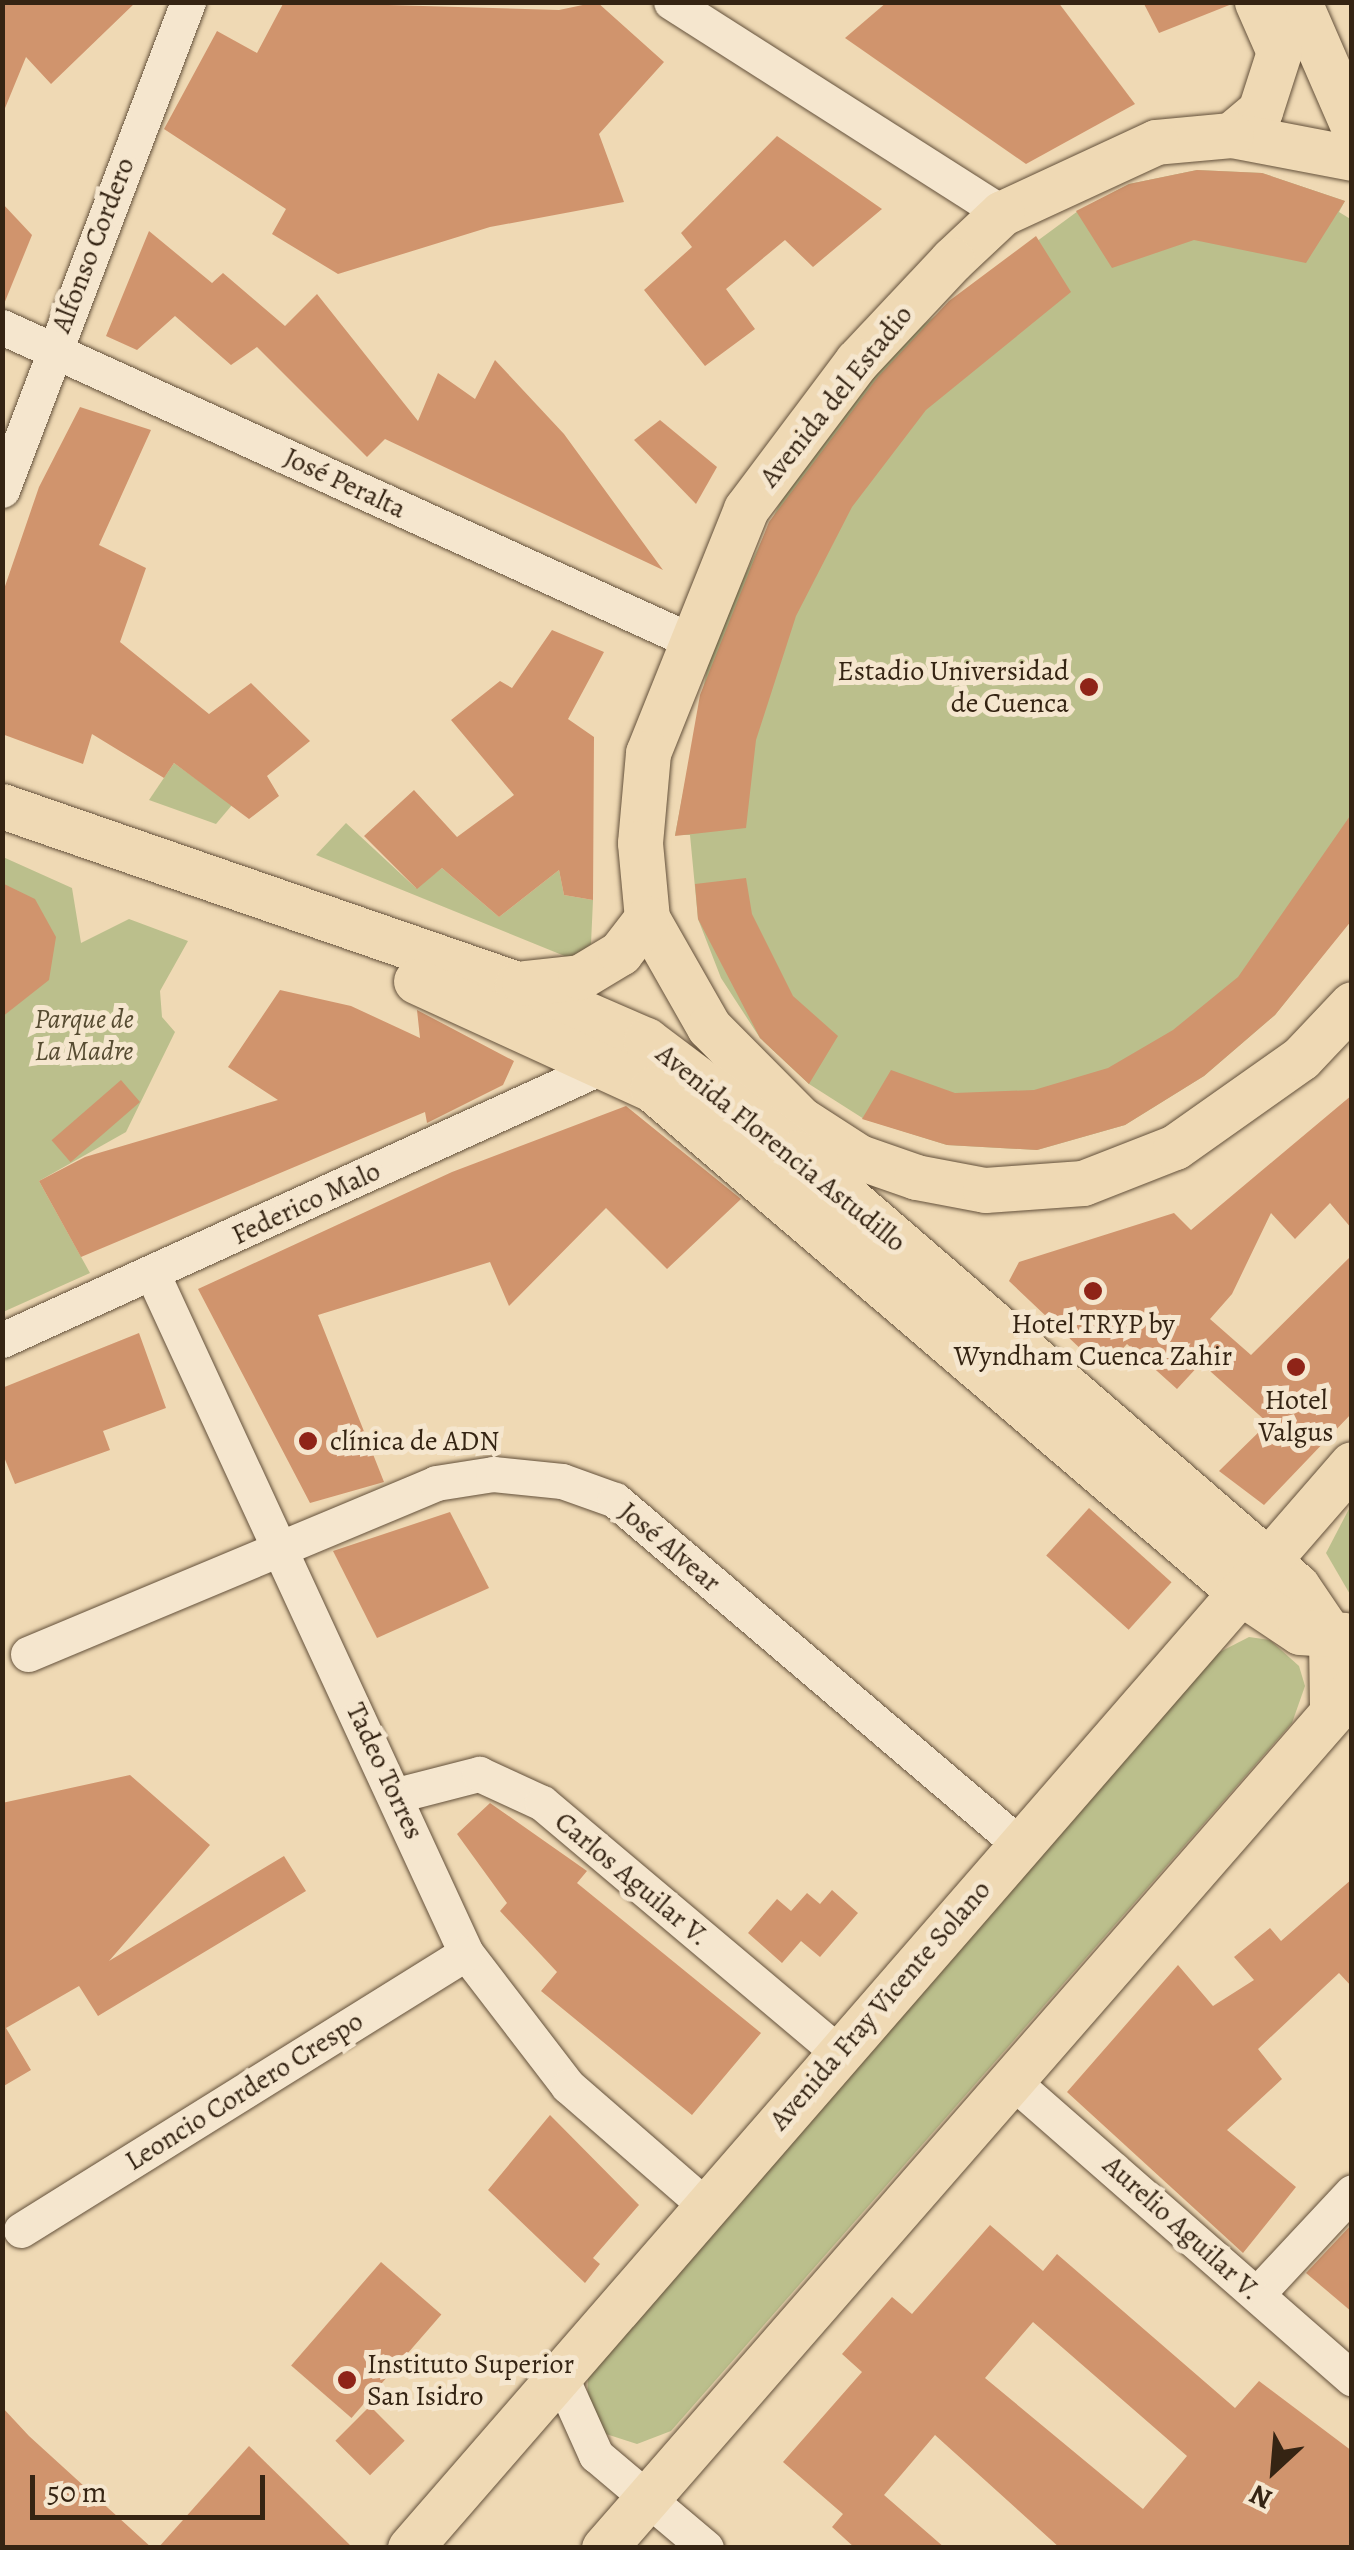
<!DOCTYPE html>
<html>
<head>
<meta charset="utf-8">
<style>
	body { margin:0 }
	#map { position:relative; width:1354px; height:2550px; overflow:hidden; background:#efd9b4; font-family:Alegreya,serif }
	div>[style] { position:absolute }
	.green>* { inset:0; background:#bbbf8c }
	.building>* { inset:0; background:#d0946d; transform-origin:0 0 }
	.roads { filter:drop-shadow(0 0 2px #64513b) drop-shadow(0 0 2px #64513b) }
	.minor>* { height:35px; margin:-17.5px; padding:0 17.5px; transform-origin:17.5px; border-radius:17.5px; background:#f5e6ce }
	.major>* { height:45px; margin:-22.5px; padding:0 22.5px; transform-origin:22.5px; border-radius:22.5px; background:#efd9b4 }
	.dots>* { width:28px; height:28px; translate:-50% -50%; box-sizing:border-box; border:5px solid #f5e6ce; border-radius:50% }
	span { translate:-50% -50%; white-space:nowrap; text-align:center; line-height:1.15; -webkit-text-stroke:10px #f5e6ce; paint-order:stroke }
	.street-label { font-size:28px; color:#352413 }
	.poi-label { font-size:28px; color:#352413 }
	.right { translate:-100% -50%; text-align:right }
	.left { translate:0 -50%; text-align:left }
	.park-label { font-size:28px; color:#564b31; font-style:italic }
	.frame { position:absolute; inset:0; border:5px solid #352413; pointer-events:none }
	.north { position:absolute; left:1224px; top:2420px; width:100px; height:100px; -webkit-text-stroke:8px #f5e6ce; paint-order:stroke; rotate:206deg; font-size:28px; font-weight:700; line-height:40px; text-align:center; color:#352413 }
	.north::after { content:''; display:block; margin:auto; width:35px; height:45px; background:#352413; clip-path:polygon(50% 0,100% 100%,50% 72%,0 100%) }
	.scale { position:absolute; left:30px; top:2475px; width:235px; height:45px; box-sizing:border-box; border:5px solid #352413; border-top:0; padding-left:12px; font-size:30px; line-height:35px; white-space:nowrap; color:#352413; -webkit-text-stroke:8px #f5e6ce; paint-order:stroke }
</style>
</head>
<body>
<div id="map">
	<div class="green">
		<div style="clip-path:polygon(1197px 170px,1262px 173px,1345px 201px,1339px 212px,1352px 220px,1351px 920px,1275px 1015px,1204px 1076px,1125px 1125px,1037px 1150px,947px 1145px,864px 1119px,809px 1084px,760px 1038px,721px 978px,698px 919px,690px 835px,675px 835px,712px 643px,793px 476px,908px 336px,1078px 211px,1129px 184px)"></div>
		<div style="clip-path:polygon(174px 763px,232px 805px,216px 824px,149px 800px)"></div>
		<div style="clip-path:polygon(346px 823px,416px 888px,442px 868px,499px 917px,559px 870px,564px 895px,593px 900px,591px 944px,572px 959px,316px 855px)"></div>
		<div style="clip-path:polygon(3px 857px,72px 888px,81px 943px,129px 919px,188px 941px,160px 991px,162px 1017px,175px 1032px,126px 1132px,39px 1181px,90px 1273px,3px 1312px)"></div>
		<div style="clip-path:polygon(1351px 1505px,1351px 1596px,1326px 1553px)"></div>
		<div style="clip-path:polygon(1249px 1637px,1270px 1640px,1299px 1666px,1305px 1686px,1292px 1723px,671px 2431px,637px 2444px,606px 2434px,587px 2415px,588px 2372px,1214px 1655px)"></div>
	</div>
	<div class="building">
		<div style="clip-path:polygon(2px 2px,136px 2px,51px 84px,26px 57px,3px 113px)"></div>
		<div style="clip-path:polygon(284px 2px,559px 10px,597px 2px,664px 62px,599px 134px,624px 202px,490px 227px,338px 274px,272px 234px,286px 209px,164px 129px,217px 31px,257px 53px)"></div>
		<div style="clip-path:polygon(887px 2px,1058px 2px,1135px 104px,1026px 164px,845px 38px)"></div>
		<div style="clip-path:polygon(1143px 2px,1231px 2px,1232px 4px,1159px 33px)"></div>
		<div style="clip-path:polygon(777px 136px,882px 209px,813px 267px,785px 240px,726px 289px,755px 329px,705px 366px,644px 290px,692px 247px,681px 233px)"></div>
		<div style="clip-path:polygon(1197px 170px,1262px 173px,1345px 201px,1306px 263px,1194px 240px,1112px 268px,1076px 211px,1129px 184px)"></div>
		<div style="clip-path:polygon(2px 203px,32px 235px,4px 304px,2px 304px)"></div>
		<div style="clip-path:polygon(149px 231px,212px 283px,223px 273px,285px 326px,317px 294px,418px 421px,438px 373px,475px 399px,495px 360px,564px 434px,663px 570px,385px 439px,367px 457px,257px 347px,231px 365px,175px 316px,137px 350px,106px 336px)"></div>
		<div style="clip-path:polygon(1036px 236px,1071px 292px,926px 410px,852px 507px,796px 616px,756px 740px,746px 828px,675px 836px,700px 695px,769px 522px,877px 378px,949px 301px)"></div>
		<div style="clip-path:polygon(80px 407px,151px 430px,99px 545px,146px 568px,120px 642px,209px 714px,251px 683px,310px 741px,267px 776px,279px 796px,249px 819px,174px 763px,164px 778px,92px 734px,83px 764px,2px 734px,2px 595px,39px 487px)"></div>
		<div style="clip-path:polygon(660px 420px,717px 467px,696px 504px,634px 440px)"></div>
		<div style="clip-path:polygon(552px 630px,604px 652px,568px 719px,594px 737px,593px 900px,564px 895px,559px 870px,499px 917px,442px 868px,417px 889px,364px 836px,414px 790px,457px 837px,514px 795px,451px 720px,500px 681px,512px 688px)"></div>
		<div style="clip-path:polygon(1352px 813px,1352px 920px,1275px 1015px,1204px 1076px,1125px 1125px,1037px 1150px,947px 1145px,862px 1119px,891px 1070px,955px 1093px,1034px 1090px,1108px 1068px,1173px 1030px,1238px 977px)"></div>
		<div style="clip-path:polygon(746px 878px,752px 914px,793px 996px,838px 1036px,809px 1084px,760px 1038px,698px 919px,695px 884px)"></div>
		<div style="clip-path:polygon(2px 883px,35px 899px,56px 937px,49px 980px,2px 1017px)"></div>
		<div style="clip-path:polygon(280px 990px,351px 1006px,420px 1038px,417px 1010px,514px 1061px,503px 1085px,427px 1123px,425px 1112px,81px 1257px,39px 1181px,85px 1157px,278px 1100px,228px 1067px)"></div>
		<div style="left:121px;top:1080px;width:29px;height:92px;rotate:49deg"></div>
		<div style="clip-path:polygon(1352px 1095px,1352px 1229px,1330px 1203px,1295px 1239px,1271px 1213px,1232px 1294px,1210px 1319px,1251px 1355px,1352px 1255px,1352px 1413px,1264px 1505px,1219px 1471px,1268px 1423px,1201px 1363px,1177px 1389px,1127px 1344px,1103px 1370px,1009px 1281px,1019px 1262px,1174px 1213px,1191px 1230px)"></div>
		<div style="clip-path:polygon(626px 1106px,741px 1199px,667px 1269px,606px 1208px,509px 1306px,490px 1262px,318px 1315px,384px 1482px,310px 1503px,198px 1289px,452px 1172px)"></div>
		<div style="clip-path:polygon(139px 1333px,166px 1408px,103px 1431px,110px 1450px,15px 1484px,2px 1452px,2px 1388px)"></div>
		<div style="left:1089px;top:1508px;width:111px;height:64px;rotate:42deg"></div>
		<div style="clip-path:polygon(450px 1512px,489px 1588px,377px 1638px,333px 1551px)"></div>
		<div style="clip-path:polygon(130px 1775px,210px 1845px,109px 1961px,284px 1856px,306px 1891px,98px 2016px,79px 1986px,6px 2028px,31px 2070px,2px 2087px,2px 1803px)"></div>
		<div style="clip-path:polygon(490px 1803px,587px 1871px,577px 1883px,761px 2033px,692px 2115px,541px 1991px,557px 1972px,500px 1911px,507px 1903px,457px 1834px)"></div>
		<div style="clip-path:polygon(1352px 1879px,1352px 1987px,1339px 1973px,1258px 2049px,1282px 2079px,1227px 2130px,1296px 2187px,1243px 2253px,1067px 2092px,1178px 1965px,1213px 2006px,1254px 1980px,1234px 1957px,1270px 1928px,1281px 1941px)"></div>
		<div style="clip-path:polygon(832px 1890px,858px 1913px,820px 1957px,801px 1941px,782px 1963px,748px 1933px,777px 1899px,791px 1911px,807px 1893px,820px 1904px)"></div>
		<div style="clip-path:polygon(550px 2115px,639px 2205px,593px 2258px,600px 2264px,585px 2283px,488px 2190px)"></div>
		<div style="clip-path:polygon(1352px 2224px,1352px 2312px,1306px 2273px)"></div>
		<div style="clip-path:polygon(evenodd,990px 2225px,1043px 2271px,1057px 2254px,1235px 2408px,1259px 2381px,1352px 2451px,1352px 2548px,1060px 2548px,935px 2435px,884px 2495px,945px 2548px,855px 2548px,832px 2527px,843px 2514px,783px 2462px,862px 2372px,842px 2354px,892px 2297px,912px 2314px,990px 2225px,1033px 2322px,1187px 2456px,1143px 2509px,985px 2378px,1033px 2322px)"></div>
		<div style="left:381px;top:2262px;width:80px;height:137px;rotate:41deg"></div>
		<div style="left:370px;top:2406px;width:49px;height:49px;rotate:45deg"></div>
		<div style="clip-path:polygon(2px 2407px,29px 2436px,152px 2548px,2px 2548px)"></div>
		<div style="clip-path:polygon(249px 2446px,353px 2548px,158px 2548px)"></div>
	</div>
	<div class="roads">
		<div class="minor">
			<div style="left:671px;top:2px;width:393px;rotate:32.5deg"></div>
			<div style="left:2px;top:327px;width:753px;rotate:24.49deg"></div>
			<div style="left:2px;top:490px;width:522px;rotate:-69.14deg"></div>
			<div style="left:152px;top:1273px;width:749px;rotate:65.21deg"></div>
			<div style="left:466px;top:1953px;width:168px;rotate:52.5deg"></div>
			<div style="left:568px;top:2086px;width:181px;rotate:41deg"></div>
			<div style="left:2px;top:1340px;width:668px;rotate:-24.49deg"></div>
			<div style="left:28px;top:1654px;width:442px;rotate:-22.7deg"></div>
			<div style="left:436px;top:1483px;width:58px;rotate:-9deg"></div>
			<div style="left:493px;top:1474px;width:69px;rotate:5.8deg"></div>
			<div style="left:562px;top:1481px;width:56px;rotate:19.7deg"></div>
			<div style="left:615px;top:1500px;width:531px;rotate:40.41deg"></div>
			<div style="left:397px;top:1795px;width:85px;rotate:-14.4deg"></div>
			<div style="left:479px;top:1774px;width:69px;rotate:24.7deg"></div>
			<div style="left:542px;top:1803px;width:390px;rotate:40.1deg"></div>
			<div style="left:1011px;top:2080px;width:453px;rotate:41.2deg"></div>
			<div style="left:21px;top:2230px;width:524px;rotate:-31.9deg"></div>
			<div style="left:1257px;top:2294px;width:139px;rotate:-47deg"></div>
			<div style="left:560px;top:2375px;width:88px;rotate:65.8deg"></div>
			<div style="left:596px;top:2455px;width:144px;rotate:40.2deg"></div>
		</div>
		<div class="major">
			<div style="left:1299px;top:2px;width:133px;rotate:66.5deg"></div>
			<div style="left:1231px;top:135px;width:38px;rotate:-40deg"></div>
			<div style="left:1260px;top:111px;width:62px;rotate:-72.1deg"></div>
			<div style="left:1279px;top:52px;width:55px;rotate:-113.7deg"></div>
			<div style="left:1352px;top:158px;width:123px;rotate:-169.2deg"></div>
			<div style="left:1231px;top:135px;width:75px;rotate:174.7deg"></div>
			<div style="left:1156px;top:142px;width:170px;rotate:155.2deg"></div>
			<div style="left:1002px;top:213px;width:69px;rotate:136.8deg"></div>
			<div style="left:952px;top:260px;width:139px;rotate:133.2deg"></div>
			<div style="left:857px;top:361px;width:185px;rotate:126.9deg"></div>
			<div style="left:746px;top:509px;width:263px;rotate:111.9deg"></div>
			<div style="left:648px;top:753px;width:90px;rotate:95.1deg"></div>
			<div style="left:640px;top:843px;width:75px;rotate:84.7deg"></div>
			<div style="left:647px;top:918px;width:125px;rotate:60.4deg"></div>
			<div style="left:709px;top:1027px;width:129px;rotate:45.3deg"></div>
			<div style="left:800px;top:1119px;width:70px;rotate:32.8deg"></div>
			<div style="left:859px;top:1157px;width:60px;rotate:19.3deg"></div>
			<div style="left:916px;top:1177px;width:70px;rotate:10.7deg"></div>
			<div style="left:985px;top:1190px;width:98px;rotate:-4.1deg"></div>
			<div style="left:1083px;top:1183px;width:99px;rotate:-21.4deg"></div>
			<div style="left:1175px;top:1147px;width:154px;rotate:-35.2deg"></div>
			<div style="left:1301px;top:1058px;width:74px;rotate:-46.6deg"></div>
			<div style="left:2px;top:806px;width:545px;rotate:19.07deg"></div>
			<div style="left:517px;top:984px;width:141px;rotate:23.5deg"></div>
			<div style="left:646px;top:1040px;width:188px;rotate:37deg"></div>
			<div style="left:796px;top:1153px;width:662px;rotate:40.84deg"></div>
			<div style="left:1297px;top:1586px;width:60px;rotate:55.8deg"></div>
			<div style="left:1331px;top:1636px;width:76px;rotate:89.2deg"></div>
			<div style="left:416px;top:981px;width:260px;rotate:24.6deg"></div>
			<div style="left:652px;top:1089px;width:774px;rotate:40.55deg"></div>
			<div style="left:1240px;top:1592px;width:72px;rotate:33.7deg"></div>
			<div style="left:1300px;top:1632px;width:45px;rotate:3.8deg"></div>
			<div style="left:524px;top:983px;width:56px;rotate:-6.1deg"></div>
			<div style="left:580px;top:977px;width:47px;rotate:-31deg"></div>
			<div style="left:620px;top:953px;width:44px;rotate:-52.4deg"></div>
			<div style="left:410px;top:2548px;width:1436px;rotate:-49.01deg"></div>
			<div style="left:604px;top:2548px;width:1138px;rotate:-48.92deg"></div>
		</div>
	</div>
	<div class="dots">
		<div style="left:1089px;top:687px;background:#8f2418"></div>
		<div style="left:1093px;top:1291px;background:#8f2418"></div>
		<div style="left:1296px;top:1367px;background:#8f2418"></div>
		<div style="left:308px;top:1441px;background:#8f2418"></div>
		<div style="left:347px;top:2380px;background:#8f2418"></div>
	</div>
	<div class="street-label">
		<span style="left:93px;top:245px;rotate:-69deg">Alfonso Cordero</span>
		<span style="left:836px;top:396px;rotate:-51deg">Avenida del Estadio</span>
		<span style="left:345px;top:483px;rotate:25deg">José Peralta</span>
		<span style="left:781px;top:1148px;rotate:39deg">Avenida Florencia Astudillo</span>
		<span style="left:306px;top:1203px;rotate:-25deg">Federico Malo</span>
		<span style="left:670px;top:1547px;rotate:40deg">José Alvear</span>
		<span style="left:385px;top:1771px;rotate:65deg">Tadeo Torres</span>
		<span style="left:632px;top:1879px;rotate:40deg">Carlos Aguilar V.</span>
		<span style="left:880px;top:2005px;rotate:-49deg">Avenida Fray Vicente Solano</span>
		<span style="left:244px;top:2091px;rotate:-32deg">Leoncio Cordero Crespo</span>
		<span style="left:1182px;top:2228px;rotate:42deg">Aurelio Aguilar V.</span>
	</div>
	<div class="poi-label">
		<span class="right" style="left:1069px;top:687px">Estadio Universidad<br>de Cuenca</span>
		<span style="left:1093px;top:1340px">Hotel TRYP by<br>Wyndham Cuenca Zahir</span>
		<span style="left:1296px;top:1416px">Hotel<br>Valgus</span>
		<span class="left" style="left:330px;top:1441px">clínica de ADN</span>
		<span class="left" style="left:367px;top:2380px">Instituto Superior<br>San Isidro</span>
	</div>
	<div class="park-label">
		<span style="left:84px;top:1035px">Parque de<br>La Madre</span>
	</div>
	<div class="frame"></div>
	<div class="north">N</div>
	<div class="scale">50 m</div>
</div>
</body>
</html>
